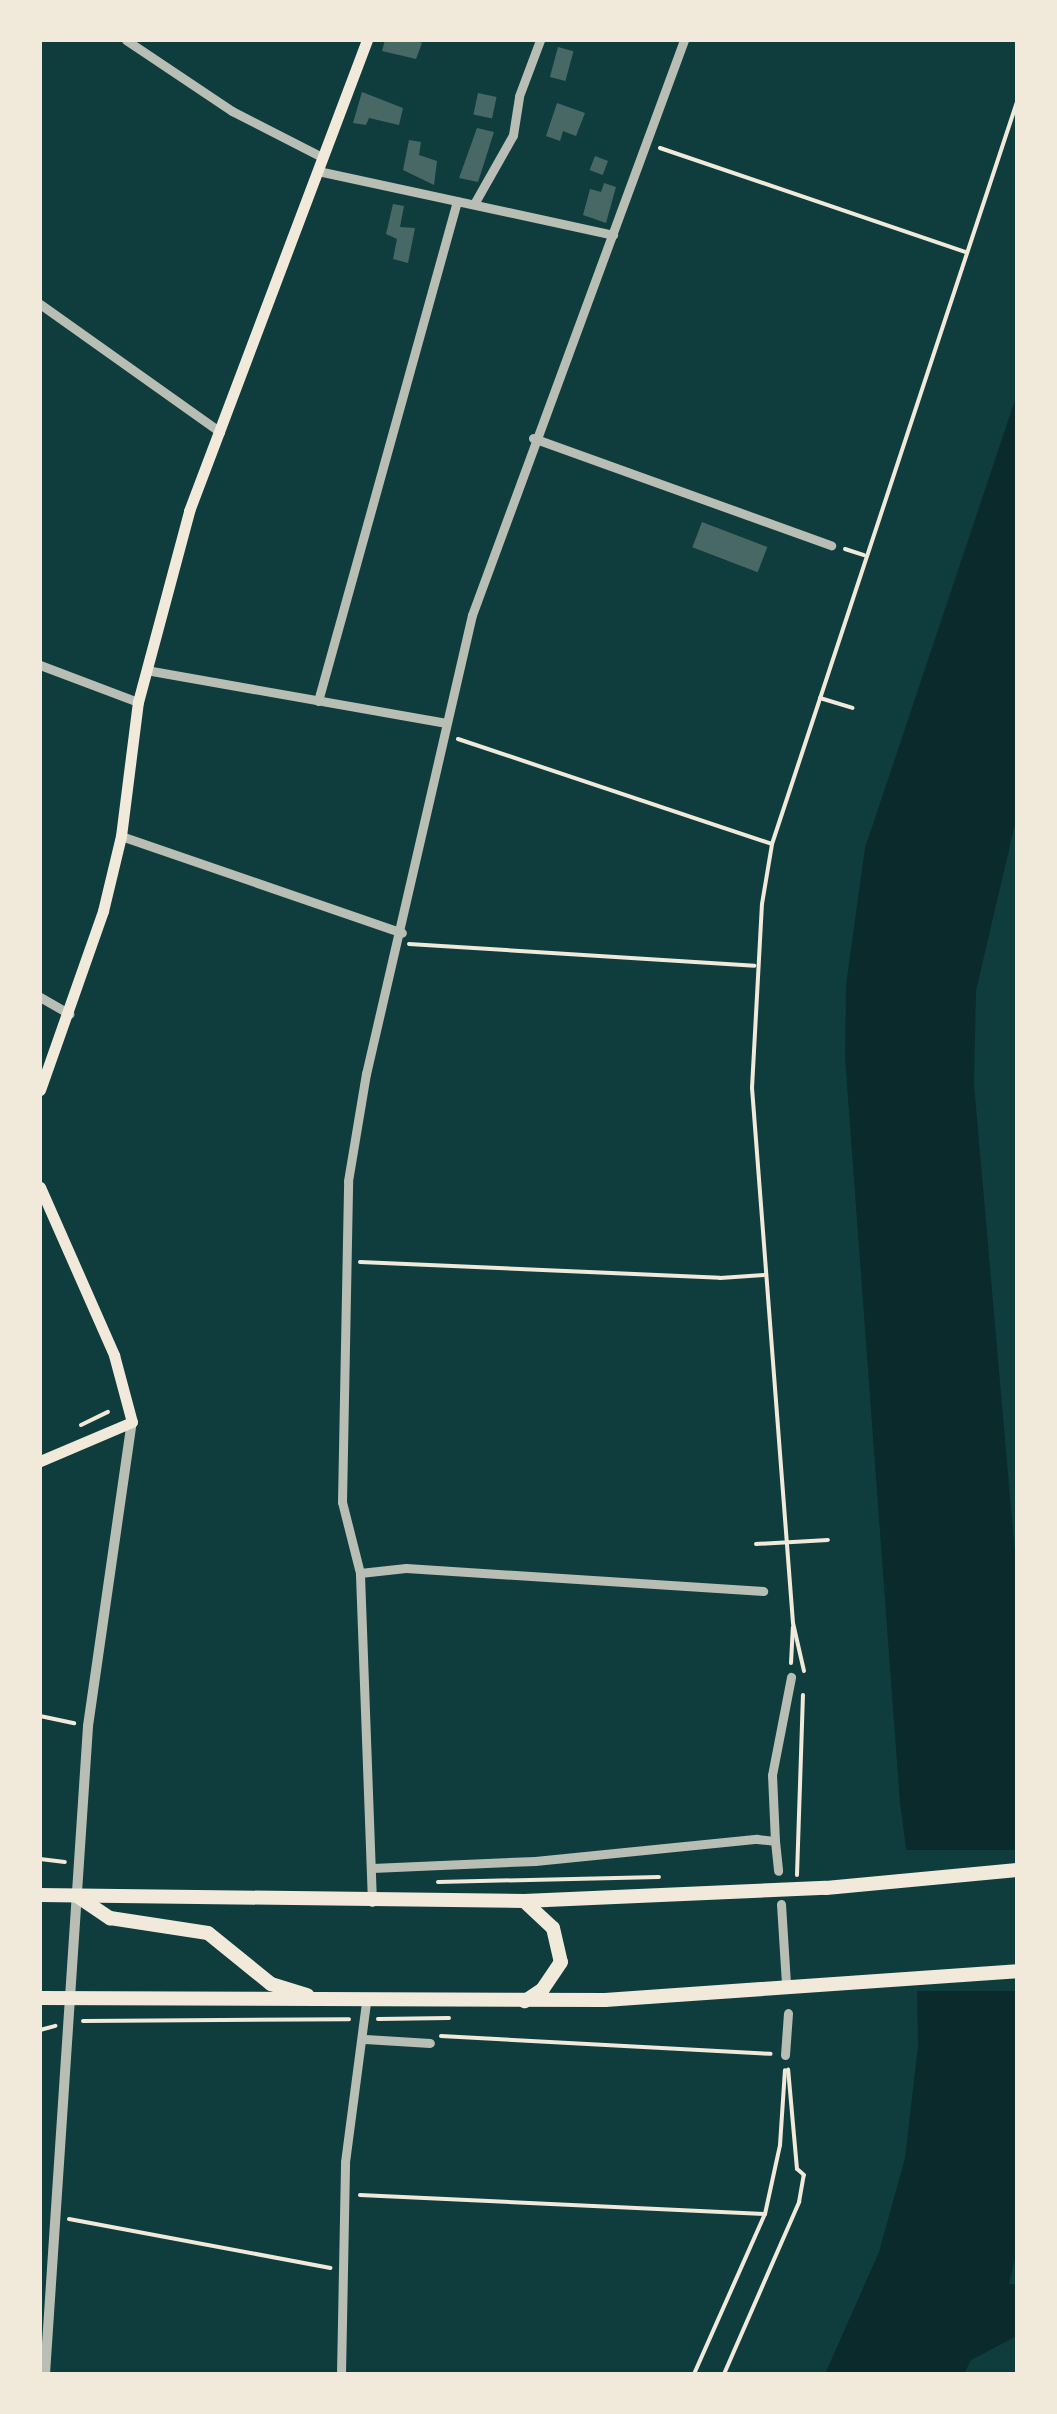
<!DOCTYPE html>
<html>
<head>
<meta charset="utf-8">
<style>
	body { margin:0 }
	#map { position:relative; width:1057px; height:2414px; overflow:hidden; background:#0f3d3e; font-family:"Asap Condensed",sans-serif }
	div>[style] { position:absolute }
	.water>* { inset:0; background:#0a2a2b }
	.pier>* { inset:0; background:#0f3d3e; transform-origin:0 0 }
	.building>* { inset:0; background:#486865; transform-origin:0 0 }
	.path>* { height:4px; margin:-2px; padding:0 2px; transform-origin:2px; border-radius:2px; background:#f1e9da }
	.minor>* { height:9px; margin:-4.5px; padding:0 4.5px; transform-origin:4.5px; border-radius:4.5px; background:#b8beb3 }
	.tertiary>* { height:10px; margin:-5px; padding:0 5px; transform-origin:5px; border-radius:5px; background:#b8beb3 }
	.secondary>* { height:11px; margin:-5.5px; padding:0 5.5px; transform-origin:5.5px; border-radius:5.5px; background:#f1e9da }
	.trunk>* { height:14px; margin:-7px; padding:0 7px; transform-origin:7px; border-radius:7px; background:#f1e9da }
	span { translate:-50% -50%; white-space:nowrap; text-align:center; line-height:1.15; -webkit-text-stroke:8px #f1e9da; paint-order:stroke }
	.frame { position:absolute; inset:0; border:42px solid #f1e9da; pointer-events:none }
</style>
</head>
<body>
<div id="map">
	<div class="water">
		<div style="clip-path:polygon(1017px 394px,1017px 815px,976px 991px,974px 1084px,1017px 1577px,1017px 2250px,1009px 2284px,1017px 2285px,1017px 2336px,971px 2360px,964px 2374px,825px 2374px,879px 2252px,905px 2158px,918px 2046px,916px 1923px,900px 1803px,845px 1058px,846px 985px,865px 848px)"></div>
	</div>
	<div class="pier">
		<div style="left:1017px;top:1850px;width:141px;height:115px;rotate:90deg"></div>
	</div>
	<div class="building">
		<div style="clip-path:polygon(385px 40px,415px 40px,422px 43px,416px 59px,382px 51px)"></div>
		<div style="left:558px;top:47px;width:16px;height:31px;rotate:15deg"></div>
		<div style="clip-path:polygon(362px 92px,403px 108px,399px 125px,369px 118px,366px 125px,353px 123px)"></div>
		<div style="left:478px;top:93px;width:19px;height:22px;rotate:12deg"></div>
		<div style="clip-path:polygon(557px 103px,585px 113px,576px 136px,563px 131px,560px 141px,546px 136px)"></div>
		<div style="clip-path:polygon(477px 128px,494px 132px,478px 182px,459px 178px)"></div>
		<div style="clip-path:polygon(409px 140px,421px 142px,419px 155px,437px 161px,434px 185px,403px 170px)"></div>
		<div style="left:595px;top:156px;width:14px;height:15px;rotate:21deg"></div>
		<div style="clip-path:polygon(604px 183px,616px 187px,606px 223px,583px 215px,590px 189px,601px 192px)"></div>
		<div style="clip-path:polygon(393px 204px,404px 206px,400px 227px,415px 228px,408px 263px,393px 259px,397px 239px,386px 234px)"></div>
		<div style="left:702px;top:522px;width:70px;height:27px;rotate:21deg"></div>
	</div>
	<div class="path">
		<div style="left:660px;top:148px;width:323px;rotate:18.8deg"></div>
		<div style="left:845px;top:549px;width:20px;rotate:18deg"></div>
		<div style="left:820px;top:698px;width:34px;rotate:17deg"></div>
		<div style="left:458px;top:739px;width:330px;rotate:18.5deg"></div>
		<div style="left:409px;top:944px;width:346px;rotate:3.6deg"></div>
		<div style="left:360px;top:1262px;width:360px;rotate:2.5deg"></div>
		<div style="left:720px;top:1278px;width:44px;rotate:-3.9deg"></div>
		<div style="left:81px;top:1425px;width:30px;rotate:-26deg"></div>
		<div style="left:756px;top:1544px;width:72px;rotate:-3.2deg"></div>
		<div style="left:791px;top:1663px;width:36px;rotate:-87deg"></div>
		<div style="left:804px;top:1671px;width:49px;rotate:-102.9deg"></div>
		<div style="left:793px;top:1623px;width:537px;rotate:-94.38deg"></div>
		<div style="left:752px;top:1088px;width:184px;rotate:-86.9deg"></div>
		<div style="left:762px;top:904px;width:61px;rotate:-80.5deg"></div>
		<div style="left:772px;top:844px;width:781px;rotate:-71.73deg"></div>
		<div style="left:40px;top:1716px;width:35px;rotate:12deg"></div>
		<div style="left:40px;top:1859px;width:25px;rotate:7deg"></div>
		<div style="left:797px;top:1875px;width:180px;rotate:-88.1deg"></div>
		<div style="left:438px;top:1882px;width:221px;rotate:-1.3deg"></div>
		<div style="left:378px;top:2019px;width:71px;rotate:-0.8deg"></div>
		<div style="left:83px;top:2021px;width:266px;rotate:-0.4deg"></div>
		<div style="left:40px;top:2030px;width:16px;rotate:-15deg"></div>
		<div style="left:441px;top:2036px;width:330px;rotate:3.1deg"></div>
		<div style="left:360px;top:2195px;width:405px;rotate:2.7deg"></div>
		<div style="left:69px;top:2219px;width:266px;rotate:10.6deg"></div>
		<div style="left:694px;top:2374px;width:175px;rotate:-66.1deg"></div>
		<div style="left:765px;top:2214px;width:71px;rotate:-77.7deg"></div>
		<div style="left:780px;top:2145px;width:75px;rotate:-86.2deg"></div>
		<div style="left:724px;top:2374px;width:188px;rotate:-66.4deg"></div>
		<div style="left:799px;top:2202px;width:27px;rotate:-80deg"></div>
		<div style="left:804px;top:2175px;width:9px;rotate:-139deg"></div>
		<div style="left:797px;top:2169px;width:100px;rotate:-95.1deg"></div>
	</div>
	<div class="minor">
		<div style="left:126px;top:40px;width:128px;rotate:33.8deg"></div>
		<div style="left:232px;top:111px;width:101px;rotate:27.1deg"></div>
		<div style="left:318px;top:171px;width:302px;rotate:12.2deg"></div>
		<div style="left:474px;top:204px;width:79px;rotate:-60.5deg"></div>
		<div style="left:513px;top:135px;width:39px;rotate:-81deg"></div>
		<div style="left:519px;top:96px;width:60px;rotate:-69.4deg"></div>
		<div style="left:40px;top:304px;width:221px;rotate:35.4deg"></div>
		<div style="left:533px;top:438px;width:317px;rotate:19.8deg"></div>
		<div style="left:40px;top:665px;width:105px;rotate:20.7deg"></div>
		<div style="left:146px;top:670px;width:305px;rotate:10deg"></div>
		<div style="left:318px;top:701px;width:519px;rotate:-74.46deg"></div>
		<div style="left:121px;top:836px;width:297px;rotate:19deg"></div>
		<div style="left:40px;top:997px;width:34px;rotate:30deg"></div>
		<div style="left:360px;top:1573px;width:46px;rotate:-6.2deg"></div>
		<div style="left:406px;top:1568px;width:358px;rotate:3.7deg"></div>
		<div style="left:775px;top:1841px;width:66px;rotate:-92.6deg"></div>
		<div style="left:772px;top:1775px;width:100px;rotate:-79deg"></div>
		<div style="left:372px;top:1868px;width:163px;rotate:-2.5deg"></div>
		<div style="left:535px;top:1861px;width:223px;rotate:-5.7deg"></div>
		<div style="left:757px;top:1839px;width:18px;rotate:6deg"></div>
		<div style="left:775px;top:1841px;width:30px;rotate:84deg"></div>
		<div style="left:372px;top:1902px;width:329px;rotate:-92.1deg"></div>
		<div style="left:360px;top:1573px;width:73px;rotate:-104.2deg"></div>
		<div style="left:342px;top:1502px;width:321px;rotate:-88.9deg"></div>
		<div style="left:348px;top:1181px;width:109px;rotate:-80.5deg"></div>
		<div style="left:366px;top:1074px;width:471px;rotate:-77deg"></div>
		<div style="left:472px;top:615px;width:613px;rotate:-69.76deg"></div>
		<div style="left:781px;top:1904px;width:79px;rotate:86.4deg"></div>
		<div style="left:365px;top:2039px;width:65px;rotate:3.5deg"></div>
		<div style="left:785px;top:2055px;width:42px;rotate:-85.9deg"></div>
		<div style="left:341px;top:2374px;width:212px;rotate:-88.9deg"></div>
		<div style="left:345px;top:2162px;width:161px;rotate:-82.5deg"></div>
	</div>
	<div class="tertiary">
		<div style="left:45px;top:2374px;width:649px;rotate:-86.2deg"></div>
		<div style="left:88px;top:1726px;width:307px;rotate:-81.8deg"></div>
	</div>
	<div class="secondary">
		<div style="left:40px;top:1090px;width:190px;rotate:-70.6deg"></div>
		<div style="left:103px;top:911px;width:77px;rotate:-76.5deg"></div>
		<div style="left:121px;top:836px;width:135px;rotate:-82.8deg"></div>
		<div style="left:138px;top:702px;width:198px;rotate:-75deg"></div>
		<div style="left:189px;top:511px;width:504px;rotate:-69.3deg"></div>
		<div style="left:40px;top:1187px;width:184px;rotate:66.2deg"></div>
		<div style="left:114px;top:1355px;width:69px;rotate:75deg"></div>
		<div style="left:132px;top:1422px;width:100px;rotate:157deg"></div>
	</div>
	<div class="trunk">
		<div style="left:40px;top:1895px;width:484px;rotate:0.7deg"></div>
		<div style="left:524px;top:1901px;width:302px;rotate:-2.5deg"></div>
		<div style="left:826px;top:1888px;width:192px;rotate:-5.4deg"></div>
		<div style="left:77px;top:1896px;width:40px;rotate:34deg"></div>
		<div style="left:110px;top:1918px;width:99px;rotate:8.7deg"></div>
		<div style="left:208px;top:1933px;width:81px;rotate:39deg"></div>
		<div style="left:271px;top:1984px;width:38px;rotate:17deg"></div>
		<div style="left:525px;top:1902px;width:38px;rotate:43deg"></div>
		<div style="left:553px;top:1928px;width:35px;rotate:77deg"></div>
		<div style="left:561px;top:1962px;width:32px;rotate:124deg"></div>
		<div style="left:543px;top:1989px;width:22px;rotate:146deg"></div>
		<div style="left:40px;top:1998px;width:565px;rotate:0.2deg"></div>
		<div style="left:605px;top:2000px;width:413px;rotate:-4deg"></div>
	</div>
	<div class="frame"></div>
</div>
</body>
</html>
